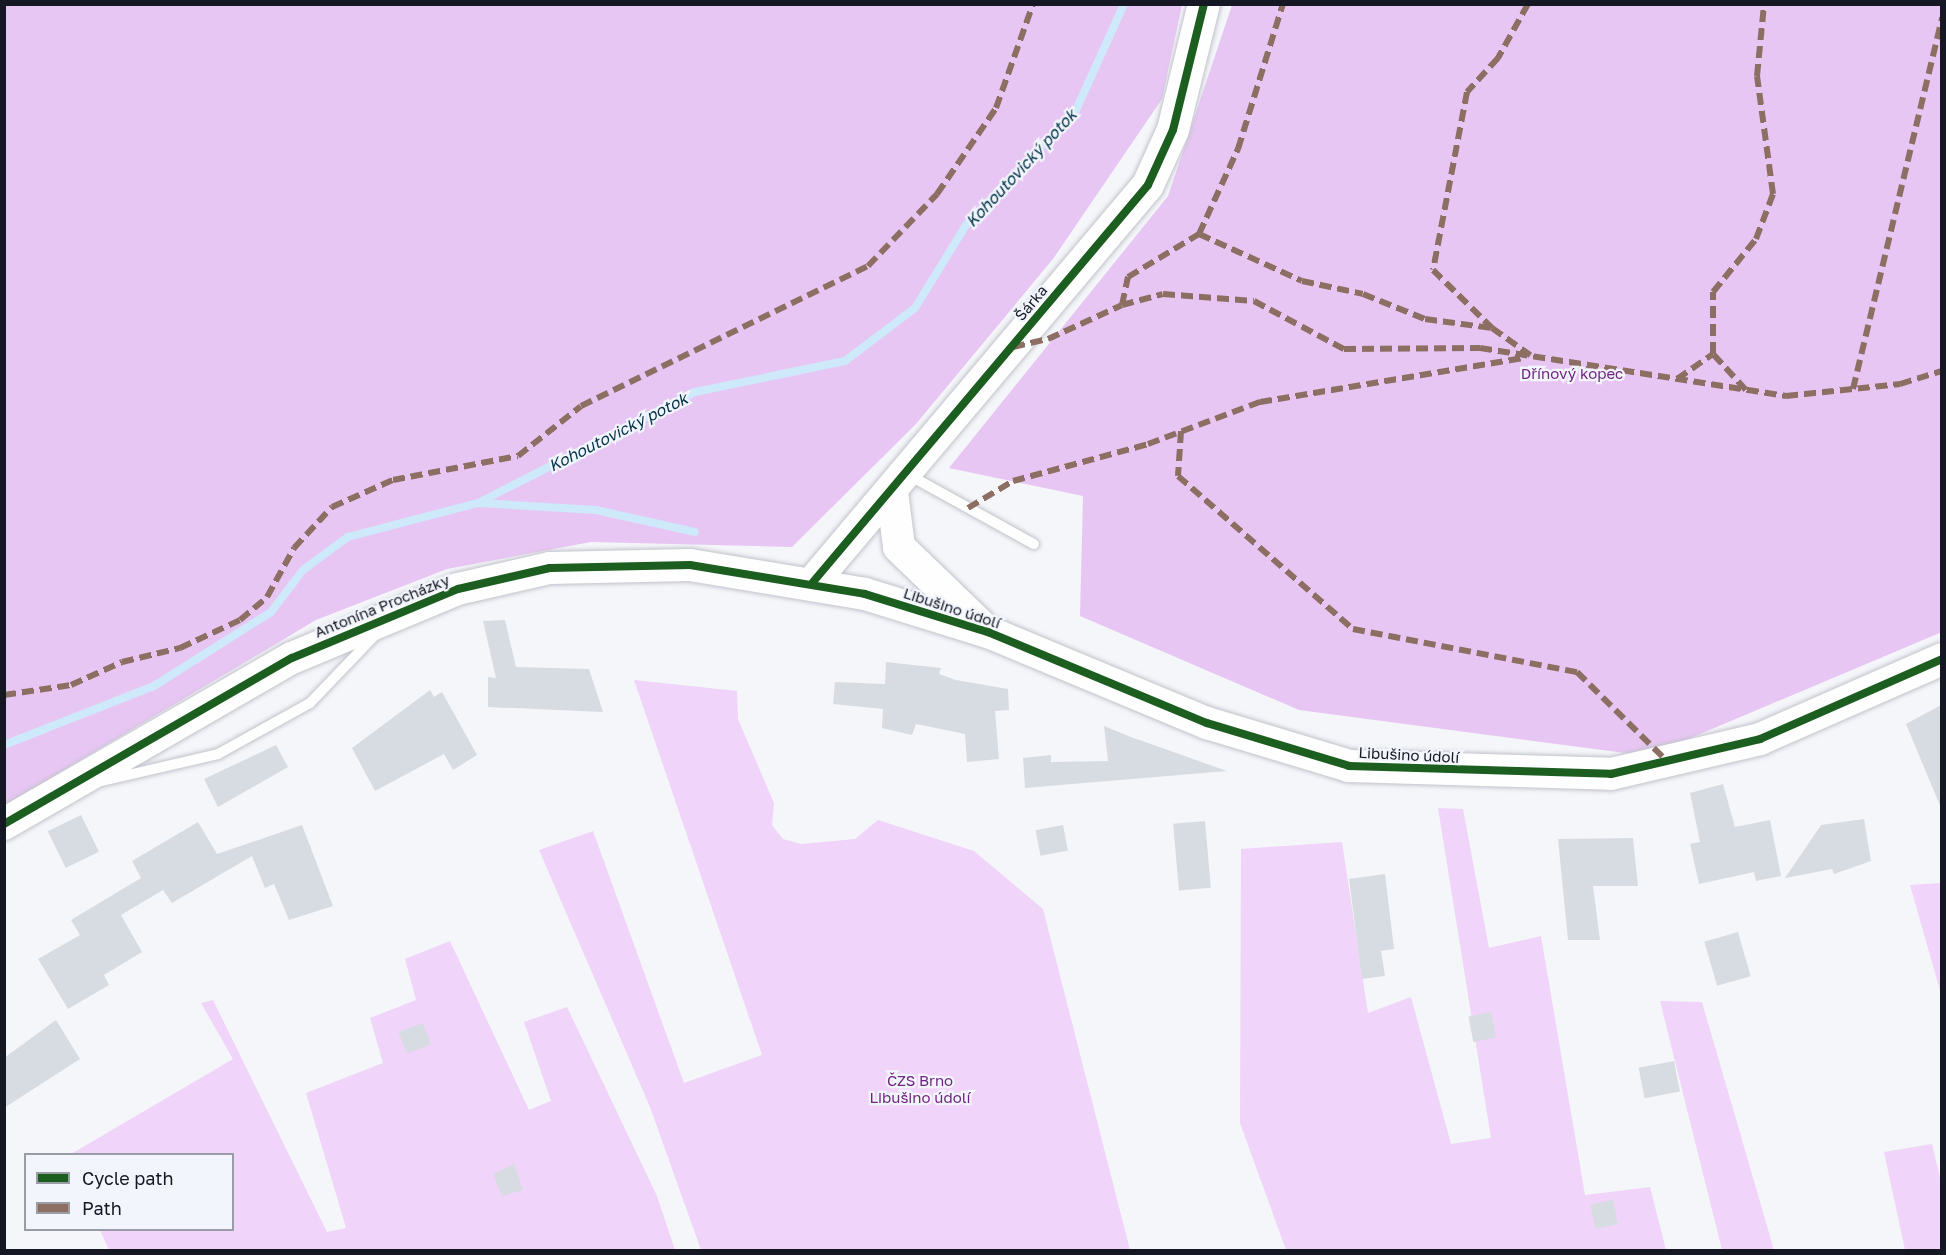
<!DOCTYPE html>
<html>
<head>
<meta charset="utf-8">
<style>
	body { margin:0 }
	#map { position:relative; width:1946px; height:1255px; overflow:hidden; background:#f5f6fa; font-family:"Golos Text",sans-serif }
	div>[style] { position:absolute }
	.green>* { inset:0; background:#f0d4f9 }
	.forest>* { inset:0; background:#e8c6f4 }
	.stream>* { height:8px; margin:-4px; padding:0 4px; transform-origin:4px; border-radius:4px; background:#cde9fa }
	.building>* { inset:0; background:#d7dce3; transform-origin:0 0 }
	.roads { filter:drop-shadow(0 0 2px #c1c3cb) drop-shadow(0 0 2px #c1c3cb) }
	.lane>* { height:10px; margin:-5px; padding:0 5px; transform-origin:5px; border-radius:5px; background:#fefefe }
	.secondary>* { height:32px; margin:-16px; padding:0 16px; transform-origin:16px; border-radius:16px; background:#fefefe }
	.quiet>* { height:6px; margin-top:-3px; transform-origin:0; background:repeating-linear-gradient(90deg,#8d6e63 0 12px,transparent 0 18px) }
	.cycleway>* { height:8px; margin:-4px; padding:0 4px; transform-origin:4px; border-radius:4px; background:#1b5e20 }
	span { translate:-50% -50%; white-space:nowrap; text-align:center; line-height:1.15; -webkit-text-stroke:4.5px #f3f5fc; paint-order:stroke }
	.street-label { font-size:15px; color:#151823 }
	.park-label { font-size:15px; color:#6f2482 }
	.water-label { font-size:16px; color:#003349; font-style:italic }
	.frame { position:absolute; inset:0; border:6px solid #151823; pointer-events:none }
	.legend { position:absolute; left:24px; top:1153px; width:210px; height:78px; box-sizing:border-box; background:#f3f5fc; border:2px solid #9a9da5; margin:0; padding:8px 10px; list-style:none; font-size:18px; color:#151823 }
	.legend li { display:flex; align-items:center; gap:12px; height:30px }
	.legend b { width:30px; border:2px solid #9a9da5 }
</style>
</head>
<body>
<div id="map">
	<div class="green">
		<div style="clip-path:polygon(634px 680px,737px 691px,738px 719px,774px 803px,772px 825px,783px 839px,801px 844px,855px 839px,878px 820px,974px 851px,1043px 909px,1130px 1250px,701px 1250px,650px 1107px,539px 850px,593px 831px,684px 1083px,762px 1055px)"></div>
		<div style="clip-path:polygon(1438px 808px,1463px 809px,1489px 948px,1541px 936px,1585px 1195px,1650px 1187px,1666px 1250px,1286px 1250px,1240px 1123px,1241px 849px,1342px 842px,1368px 1013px,1411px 997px,1451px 1144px,1491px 1138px)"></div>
		<div style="clip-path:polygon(1941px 883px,1942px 883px,1941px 994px,1910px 885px)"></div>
		<div style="clip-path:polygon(450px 941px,529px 1110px,551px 1101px,524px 1022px,567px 1007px,657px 1196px,675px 1250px,109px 1250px,100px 1230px,232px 1230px,232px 1154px,71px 1154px,233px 1059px,201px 1003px,213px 1000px,327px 1232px,346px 1228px,306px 1093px,383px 1063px,370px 1018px,416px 1000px,405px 959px)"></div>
		<div style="clip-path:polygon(1660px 1001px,1702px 1002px,1774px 1250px,1722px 1250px)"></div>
		<div style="clip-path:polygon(1932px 1144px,1941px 1181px,1941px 1250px,1905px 1250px,1884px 1152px)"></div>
	</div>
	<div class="forest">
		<div style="clip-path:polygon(4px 5px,5px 4px,1182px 5px,1162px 99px,1053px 259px,916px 424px,792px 547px,591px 542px,447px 569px,316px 620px,5px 805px)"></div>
		<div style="clip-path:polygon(1232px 5px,1941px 5px,1942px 632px,1648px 756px,1299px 710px,1080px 616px,1083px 496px,949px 468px,1168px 196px)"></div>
	</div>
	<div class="stream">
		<div style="left:479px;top:503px;width:117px;rotate:3.4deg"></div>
		<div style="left:596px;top:510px;width:101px;rotate:12.5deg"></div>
		<div style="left:4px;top:745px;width:161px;rotate:-21.5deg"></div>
		<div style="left:154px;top:686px;width:138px;rotate:-32.3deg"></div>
		<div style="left:271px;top:612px;width:53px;rotate:-52.7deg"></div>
		<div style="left:303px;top:570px;width:56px;rotate:-36.3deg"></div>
		<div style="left:348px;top:537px;width:134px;rotate:-14.7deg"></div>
		<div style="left:478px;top:503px;width:244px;rotate:-27.1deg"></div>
		<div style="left:695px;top:392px;width:153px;rotate:-11.7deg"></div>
		<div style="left:845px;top:361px;width:88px;rotate:-37.1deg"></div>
		<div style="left:915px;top:308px;width:97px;rotate:-58.4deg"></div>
		<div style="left:966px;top:225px;width:159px;rotate:-46.3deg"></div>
		<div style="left:1076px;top:110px;width:116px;rotate:-65.6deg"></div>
	</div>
	<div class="building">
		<div style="clip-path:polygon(505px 620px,516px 667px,589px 669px,603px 712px,488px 707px,488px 677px,496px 678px,483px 621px)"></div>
		<div style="clip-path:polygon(886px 662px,941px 668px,939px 674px,956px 680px,1008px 689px,1009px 710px,995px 711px,999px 759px,967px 762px,965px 734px,916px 724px,912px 735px,882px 728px,883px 709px,833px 704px,835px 682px,885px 684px)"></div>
		<div style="clip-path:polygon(430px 690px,434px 697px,442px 692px,477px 755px,453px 770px,444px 754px,375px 791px,352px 748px)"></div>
		<div style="clip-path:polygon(1941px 705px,1941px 808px,1906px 724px)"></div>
		<div style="clip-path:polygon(1104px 726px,1131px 737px,1227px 771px,1025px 788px,1023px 758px,1051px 755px,1051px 762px,1108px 761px)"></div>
		<div style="clip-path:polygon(276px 745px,288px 767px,218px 807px,204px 779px)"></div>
		<div style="clip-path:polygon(1723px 784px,1735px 827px,1770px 820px,1781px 876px,1756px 881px,1754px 872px,1699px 884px,1690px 844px,1700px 842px,1690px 793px)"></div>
		<div style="left:81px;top:815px;width:41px;height:37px;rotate:64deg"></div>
		<div style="clip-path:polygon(1864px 819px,1871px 861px,1834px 874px,1832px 869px,1785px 878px,1821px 825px)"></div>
		<div style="left:1205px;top:821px;width:67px;height:32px;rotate:85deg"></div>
		<div style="clip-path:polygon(198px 822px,217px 854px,302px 825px,333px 906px,289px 920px,274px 884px,265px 888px,252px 856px,172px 903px,163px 890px,121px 915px,142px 952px,104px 975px,109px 985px,68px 1009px,38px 959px,80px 935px,71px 920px,141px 878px,132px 861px)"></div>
		<div style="left:1063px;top:825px;width:26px;height:28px;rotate:79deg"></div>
		<div style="clip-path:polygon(1633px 838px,1638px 886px,1593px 886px,1600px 940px,1568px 940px,1558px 839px)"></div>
		<div style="clip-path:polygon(1385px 874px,1394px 949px,1381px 951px,1385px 976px,1362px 979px,1349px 879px)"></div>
		<div style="left:1738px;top:932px;width:46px;height:35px;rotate:74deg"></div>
		<div style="left:1491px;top:1012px;width:26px;height:23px;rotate:79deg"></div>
		<div style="clip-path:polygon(56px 1020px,80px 1059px,4px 1108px,4px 1058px)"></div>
		<div style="left:423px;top:1023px;width:23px;height:26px;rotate:70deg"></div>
		<div style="left:1674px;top:1061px;width:31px;height:36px;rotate:79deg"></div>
		<div style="clip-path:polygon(514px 1164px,523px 1190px,502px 1196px,493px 1174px)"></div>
		<div style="left:1613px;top:1200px;width:25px;height:23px;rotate:79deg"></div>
	</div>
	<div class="roads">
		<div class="lane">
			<div style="left:907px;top:474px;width:145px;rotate:28.9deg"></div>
			<div style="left:102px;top:781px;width:119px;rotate:-13.1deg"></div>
			<div style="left:218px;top:754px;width:105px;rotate:-29deg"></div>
			<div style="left:310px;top:703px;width:98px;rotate:-46.2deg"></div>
		</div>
		<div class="secondary">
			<div style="left:892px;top:492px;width:55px;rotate:82.7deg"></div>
			<div style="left:899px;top:547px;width:112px;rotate:43.9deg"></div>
			<div style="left:813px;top:582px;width:519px;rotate:-49.84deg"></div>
			<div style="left:1148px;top:185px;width:60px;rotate:-65.6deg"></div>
			<div style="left:1173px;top:130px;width:130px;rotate:-76.2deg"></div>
			<div style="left:4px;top:824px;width:332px;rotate:-30deg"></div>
			<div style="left:292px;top:658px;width:180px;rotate:-22.6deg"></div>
			<div style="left:458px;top:589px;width:94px;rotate:-12.9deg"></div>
			<div style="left:550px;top:568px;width:140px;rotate:-1.2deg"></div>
			<div style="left:690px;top:565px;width:177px;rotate:9.4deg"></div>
			<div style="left:865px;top:594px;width:129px;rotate:17.2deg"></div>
			<div style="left:988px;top:632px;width:237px;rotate:22.6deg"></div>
			<div style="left:1207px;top:723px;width:148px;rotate:16.8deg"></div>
			<div style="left:1349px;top:766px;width:262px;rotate:1.7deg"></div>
			<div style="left:1611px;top:774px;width:153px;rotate:-13.2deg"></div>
			<div style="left:1760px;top:739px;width:199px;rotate:-23.7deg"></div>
		</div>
	</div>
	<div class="quiet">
		<div style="left:1528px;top:4px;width:62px;rotate:119.1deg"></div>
		<div style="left:1498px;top:58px;width:46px;rotate:132.4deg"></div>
		<div style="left:1467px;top:92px;width:181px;rotate:100.8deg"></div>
		<div style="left:1433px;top:270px;width:83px;rotate:44.5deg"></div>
		<div style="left:1492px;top:328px;width:47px;rotate:35.4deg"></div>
		<div style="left:1199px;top:234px;width:94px;rotate:-65.4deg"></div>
		<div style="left:1238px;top:149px;width:152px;rotate:-72.8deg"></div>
		<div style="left:1122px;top:305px;width:29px;rotate:-78deg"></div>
		<div style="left:1128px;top:277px;width:83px;rotate:-31.2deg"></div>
		<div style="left:1199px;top:234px;width:113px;rotate:24.5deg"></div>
		<div style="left:1302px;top:281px;width:62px;rotate:12deg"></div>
		<div style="left:1363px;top:294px;width:67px;rotate:22deg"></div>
		<div style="left:1425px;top:319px;width:68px;rotate:7.7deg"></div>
		<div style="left:1013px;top:347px;width:36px;rotate:-13deg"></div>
		<div style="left:1048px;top:339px;width:81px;rotate:-24.7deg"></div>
		<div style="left:1122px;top:305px;width:42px;rotate:-15deg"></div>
		<div style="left:1163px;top:294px;width:91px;rotate:4.4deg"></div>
		<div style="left:1254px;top:301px;width:102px;rotate:28.1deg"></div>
		<div style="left:1344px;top:349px;width:136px;rotate:-0.4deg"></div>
		<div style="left:1480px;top:348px;width:310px;rotate:8.9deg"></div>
		<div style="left:1786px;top:396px;width:115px;rotate:-6deg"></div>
		<div style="left:1900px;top:384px;width:44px;rotate:-17.2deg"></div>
		<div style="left:1677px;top:379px;width:44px;rotate:-34.8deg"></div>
		<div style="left:1853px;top:389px;width:382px;rotate:-76.5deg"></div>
		<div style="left:1746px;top:390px;width:49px;rotate:-132.5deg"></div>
		<div style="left:1713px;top:354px;width:62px;rotate:-90deg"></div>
		<div style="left:1713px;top:292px;width:68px;rotate:-50.9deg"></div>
		<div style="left:1756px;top:239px;width:48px;rotate:-69.3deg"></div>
		<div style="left:1773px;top:194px;width:119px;rotate:-97.7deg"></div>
		<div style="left:1757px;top:76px;width:72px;rotate:-84.4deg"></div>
		<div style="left:1181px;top:431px;width:45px;rotate:93.8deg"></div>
		<div style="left:1178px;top:476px;width:232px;rotate:41.2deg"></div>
		<div style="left:1353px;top:629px;width:228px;rotate:10.9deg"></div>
		<div style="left:1577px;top:672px;width:127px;rotate:44.7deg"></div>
		<div style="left:968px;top:508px;width:52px;rotate:-31deg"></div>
		<div style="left:1013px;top:481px;width:140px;rotate:-15.3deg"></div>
		<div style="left:1148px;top:444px;width:120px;rotate:-20.6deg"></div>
		<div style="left:1260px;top:402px;width:267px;rotate:-9.5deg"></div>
		<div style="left:4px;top:695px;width:68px;rotate:-8.5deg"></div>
		<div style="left:71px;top:685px;width:56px;rotate:-24.3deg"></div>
		<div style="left:122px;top:662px;width:60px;rotate:-13.6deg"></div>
		<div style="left:180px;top:648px;width:66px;rotate:-25deg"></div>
		<div style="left:240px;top:620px;width:35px;rotate:-40deg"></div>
		<div style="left:267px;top:597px;width:56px;rotate:-61.1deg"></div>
		<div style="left:294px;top:548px;width:56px;rotate:-47.2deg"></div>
		<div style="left:332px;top:507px;width:67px;rotate:-23.9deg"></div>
		<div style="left:393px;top:480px;width:127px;rotate:-10.9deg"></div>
		<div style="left:518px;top:456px;width:80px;rotate:-38.4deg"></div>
		<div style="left:581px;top:406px;width:319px;rotate:-26deg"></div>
		<div style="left:868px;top:266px;width:100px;rotate:-46.2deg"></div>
		<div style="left:937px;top:194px;width:104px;rotate:-55.5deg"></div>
		<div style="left:996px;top:108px;width:110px;rotate:-70.4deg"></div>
	</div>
	<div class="cycleway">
		<div style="left:813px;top:582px;width:519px;rotate:-49.84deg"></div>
		<div style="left:1148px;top:185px;width:60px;rotate:-65.6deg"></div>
		<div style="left:1173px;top:130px;width:130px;rotate:-76.2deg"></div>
		<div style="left:4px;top:824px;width:332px;rotate:-30deg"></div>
		<div style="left:292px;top:658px;width:180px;rotate:-22.6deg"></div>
		<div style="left:458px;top:589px;width:94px;rotate:-12.9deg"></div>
		<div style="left:550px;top:568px;width:140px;rotate:-1.2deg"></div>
		<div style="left:690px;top:565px;width:177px;rotate:9.4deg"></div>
		<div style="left:865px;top:594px;width:129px;rotate:17.2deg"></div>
		<div style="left:988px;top:632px;width:237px;rotate:22.6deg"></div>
		<div style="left:1207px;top:723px;width:148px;rotate:16.8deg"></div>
		<div style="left:1349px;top:766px;width:262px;rotate:1.7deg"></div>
		<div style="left:1611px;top:774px;width:153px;rotate:-13.2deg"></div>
		<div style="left:1760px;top:739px;width:199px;rotate:-23.7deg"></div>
	</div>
	<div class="street-label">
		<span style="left:1031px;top:303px;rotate:-50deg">Šárka</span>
		<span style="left:382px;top:606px;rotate:-22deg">Antonína Procházky</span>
		<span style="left:952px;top:608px;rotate:18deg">Libušino údolí</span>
		<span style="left:1409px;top:755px;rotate:3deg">Libušino údolí</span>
	</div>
	<div class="park-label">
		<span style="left:1572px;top:374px">Dřínový kopec</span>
		<span style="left:920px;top:1089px">ČZS Brno<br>Libušino údolí</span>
	</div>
	<div class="water-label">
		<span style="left:1021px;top:168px;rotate:-47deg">Kohoutovický potok</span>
		<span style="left:618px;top:432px;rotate:-27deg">Kohoutovický potok</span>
	</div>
	<div class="frame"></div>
	<ul class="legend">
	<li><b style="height:8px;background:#1b5e20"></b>Cycle path</li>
	<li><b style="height:8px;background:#8d6e63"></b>Path</li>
	</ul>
</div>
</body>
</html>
